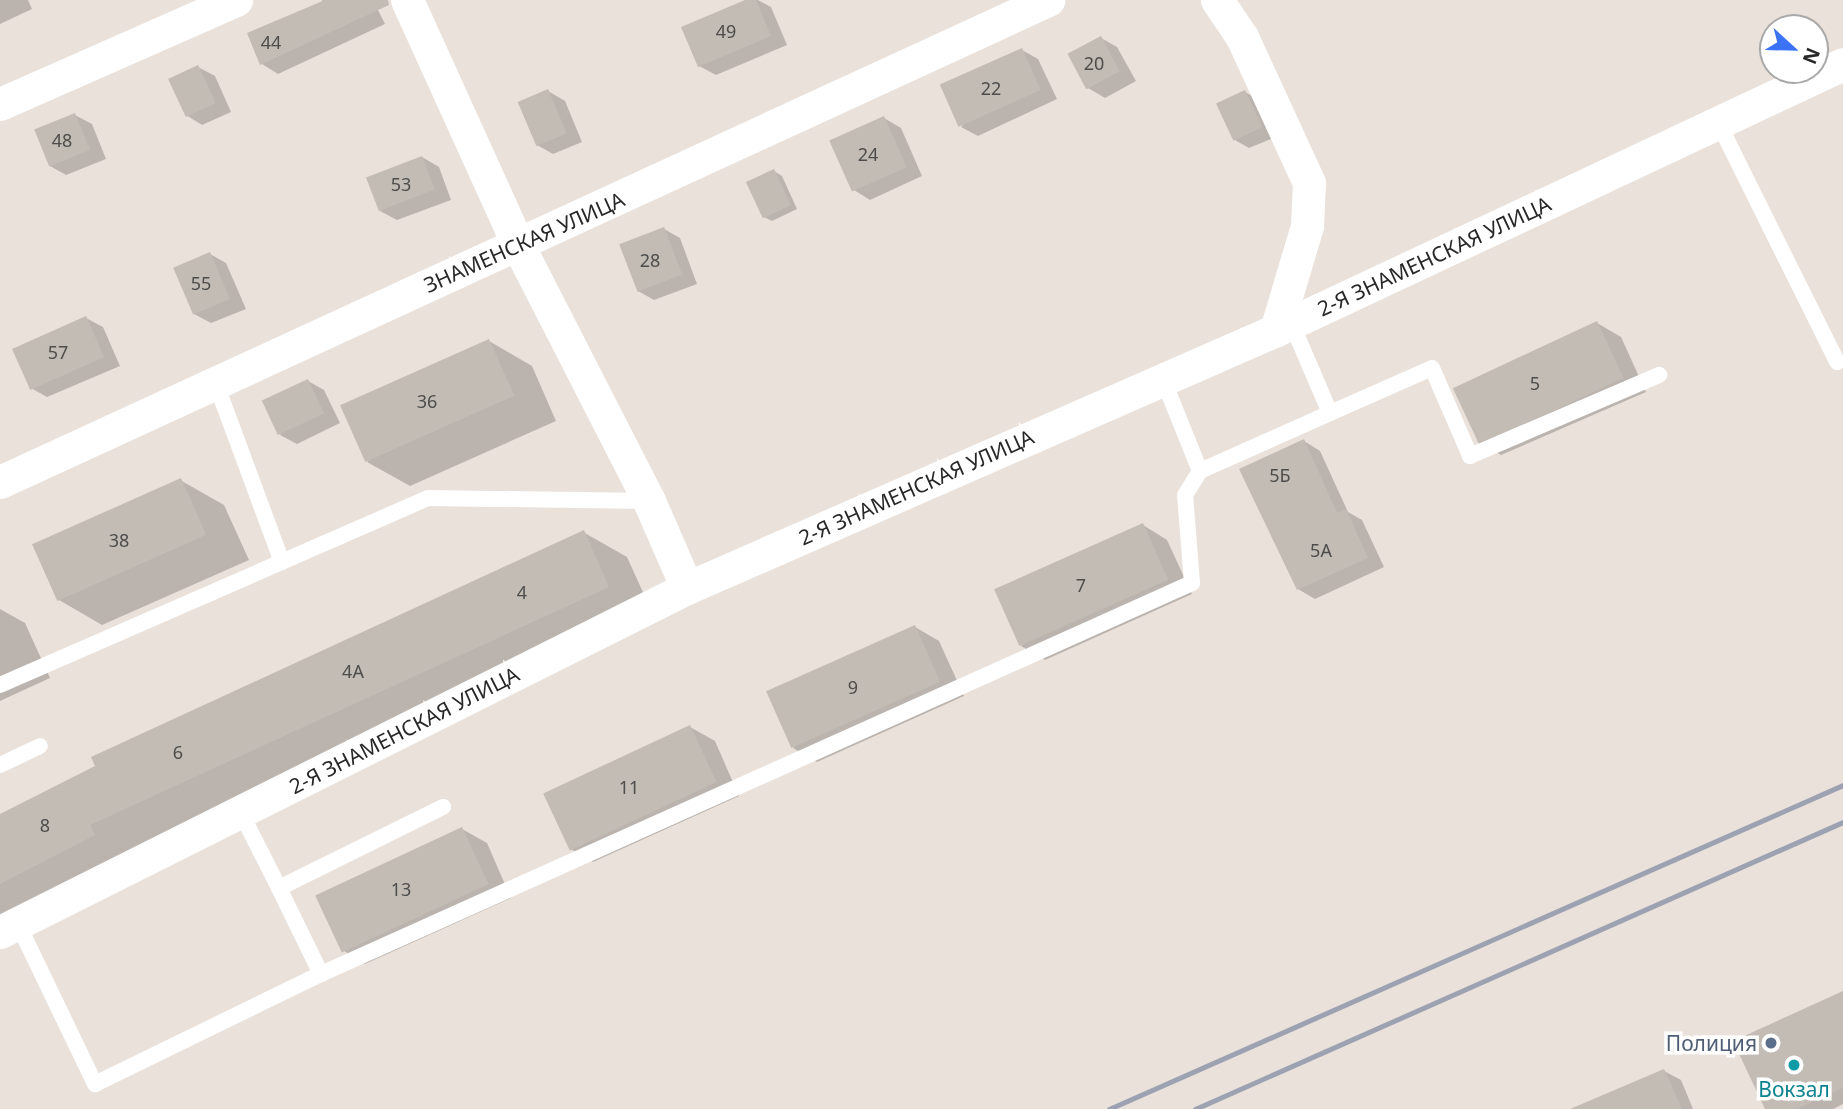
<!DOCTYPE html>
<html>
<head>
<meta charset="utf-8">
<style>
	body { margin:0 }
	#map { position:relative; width:1843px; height:1109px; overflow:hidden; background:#eae1da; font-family:"Noto Sans",sans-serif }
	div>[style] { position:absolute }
	.shadow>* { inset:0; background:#0003 }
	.building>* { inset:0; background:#c2bcb5; transform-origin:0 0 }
	.lane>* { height:16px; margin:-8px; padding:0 8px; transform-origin:8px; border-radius:8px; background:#fff }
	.street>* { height:33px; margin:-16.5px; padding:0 16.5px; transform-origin:16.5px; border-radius:16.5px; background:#fff }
	.rail>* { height:5px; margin:-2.5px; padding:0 2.5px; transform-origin:2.5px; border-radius:2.5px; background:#9da2b2 }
	.dots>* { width:19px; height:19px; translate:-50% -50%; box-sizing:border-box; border:4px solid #fff; border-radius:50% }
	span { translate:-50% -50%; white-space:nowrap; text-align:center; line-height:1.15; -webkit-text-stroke:7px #fff; paint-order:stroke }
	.number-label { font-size:18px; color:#4e4d4b }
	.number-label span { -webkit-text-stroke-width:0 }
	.street-label { font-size:21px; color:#282828 }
	.service-label { font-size:21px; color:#4e5e75 }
	.right { translate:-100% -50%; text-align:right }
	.culture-label { font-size:21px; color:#0d838f }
	.north { position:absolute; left:1759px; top:14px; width:70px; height:70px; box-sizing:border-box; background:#fff; border:2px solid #a9a9a9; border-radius:50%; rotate:112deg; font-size:19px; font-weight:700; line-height:28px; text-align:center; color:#282828 }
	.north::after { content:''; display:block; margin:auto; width:24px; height:32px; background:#3b72f6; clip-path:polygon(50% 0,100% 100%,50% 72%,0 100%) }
</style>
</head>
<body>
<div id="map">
	<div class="shadow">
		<div style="clip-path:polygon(0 0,28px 0,32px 9px,0 24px)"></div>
		<div style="clip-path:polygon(322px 0,373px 0,385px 24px,278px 74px,262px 64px,249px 34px,323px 3px)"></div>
		<div style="clip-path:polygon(749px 0,758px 0,771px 7px,787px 45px,716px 75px,699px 66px)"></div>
		<div style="clip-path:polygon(1101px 38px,1117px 47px,1136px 81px,1105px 98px,1088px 88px)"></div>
		<div style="clip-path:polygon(1022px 50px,1038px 59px,1057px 99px,978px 136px,961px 127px)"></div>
		<div style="clip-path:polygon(198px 67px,215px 76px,231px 112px,202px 125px,186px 115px)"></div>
		<div style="clip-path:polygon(548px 91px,565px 101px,582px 142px,553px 154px,537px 145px)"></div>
		<div style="clip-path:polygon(1245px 92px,1261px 101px,1278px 136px,1249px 148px,1233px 139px)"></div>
		<div style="clip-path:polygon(75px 115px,92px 124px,106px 159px,66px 175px,50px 166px)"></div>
		<div style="clip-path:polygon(884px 118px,901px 128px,922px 176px,870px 200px,854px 190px)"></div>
		<div style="clip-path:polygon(422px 157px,439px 167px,451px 200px,397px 220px,380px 211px)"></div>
		<div style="clip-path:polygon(774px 171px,782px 176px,797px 209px,772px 221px,764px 217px)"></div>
		<div style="clip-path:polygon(664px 229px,680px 238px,697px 284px,654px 300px,638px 291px)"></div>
		<div style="clip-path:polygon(210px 254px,226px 263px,246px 309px,211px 323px,194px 314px)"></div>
		<div style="clip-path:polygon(86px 318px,103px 327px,120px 366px,47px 397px,31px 388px)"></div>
		<div style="clip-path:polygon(1597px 323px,1621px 337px,1646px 392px,1501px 455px,1477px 441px)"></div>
		<div style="clip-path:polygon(489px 341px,532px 366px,556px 421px,410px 486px,367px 462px)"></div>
		<div style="clip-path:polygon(308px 381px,324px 390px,340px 423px,297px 444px,280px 435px)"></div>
		<div style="clip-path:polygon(1304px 441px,1320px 451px,1348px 512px,1362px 520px,1384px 567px,1315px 599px,1298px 589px)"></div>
		<div style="clip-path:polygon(180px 480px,224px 505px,249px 560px,102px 625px,59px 600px)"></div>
		<div style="clip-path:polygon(1143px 525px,1167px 540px,1192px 594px,1045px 660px,1021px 646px)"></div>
		<div style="clip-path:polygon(583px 532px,627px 557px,652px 612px,0 930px,0 816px)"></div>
		<div style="clip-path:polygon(0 609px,25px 623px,50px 678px,0 701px)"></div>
		<div style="clip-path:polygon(915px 627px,939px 641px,964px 696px,817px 762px,793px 748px)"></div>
		<div style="clip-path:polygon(690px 727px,715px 741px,739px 796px,593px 862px,569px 848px)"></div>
		<div style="clip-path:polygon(462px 829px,487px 843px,511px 898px,365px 964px,341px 949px)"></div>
		<div style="clip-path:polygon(1843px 993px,1843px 1104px,1833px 1109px,1767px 1109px)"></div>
		<div style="clip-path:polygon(1664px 1071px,1681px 1080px,1693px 1109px,1575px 1109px)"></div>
	</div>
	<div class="building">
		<div style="clip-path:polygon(325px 0,388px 0,389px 5px,260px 65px,247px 33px)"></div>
		<div style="clip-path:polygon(745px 0,756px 0,771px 36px,698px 67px,681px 27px)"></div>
		<div style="left:1101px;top:36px;width:40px;height:38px;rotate:62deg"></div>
		<div style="left:1022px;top:48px;width:46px;height:90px;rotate:66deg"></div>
		<div style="left:198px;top:65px;width:42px;height:33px;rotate:65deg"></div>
		<div style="left:548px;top:89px;width:48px;height:33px;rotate:67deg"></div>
		<div style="left:1245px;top:90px;width:41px;height:32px;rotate:65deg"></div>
		<div style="left:75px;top:113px;width:40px;height:44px;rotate:68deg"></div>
		<div style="left:884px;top:116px;width:56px;height:60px;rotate:66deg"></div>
		<div style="left:422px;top:156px;width:36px;height:60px;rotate:69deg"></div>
		<div style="left:774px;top:169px;width:40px;height:31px;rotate:65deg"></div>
		<div style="left:664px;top:227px;width:51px;height:48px;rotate:69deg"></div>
		<div style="left:210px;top:252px;width:51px;height:40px;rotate:67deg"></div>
		<div style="left:86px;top:316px;width:45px;height:81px;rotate:66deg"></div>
		<div style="left:1597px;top:321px;width:63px;height:159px;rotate:65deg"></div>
		<div style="left:489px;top:339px;width:62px;height:163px;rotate:66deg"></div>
		<div style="left:308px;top:379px;width:38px;height:51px;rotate:65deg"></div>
		<div style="clip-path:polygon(1304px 439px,1337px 513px,1346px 509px,1368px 558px,1297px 590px,1239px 469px)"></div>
		<div style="left:181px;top:478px;width:62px;height:163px;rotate:66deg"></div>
		<div style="left:1143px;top:523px;width:62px;height:163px;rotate:66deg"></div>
		<div style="clip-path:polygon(584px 530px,609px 587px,90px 825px,95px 835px,0 884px,0 814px,95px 766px,91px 757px)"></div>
		<div style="left:915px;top:625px;width:62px;height:163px;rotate:66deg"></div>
		<div style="left:690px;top:725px;width:63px;height:162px;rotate:65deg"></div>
		<div style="left:462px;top:827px;width:63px;height:162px;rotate:65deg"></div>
		<div style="clip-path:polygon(1843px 991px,1843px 1088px,1796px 1109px,1765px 1109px,1733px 1041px)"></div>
		<div style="clip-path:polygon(1664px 1069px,1682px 1109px,1570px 1109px)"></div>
	</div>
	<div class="lane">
		<div style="left:1718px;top:122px;width:268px;rotate:63.6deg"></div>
		<div style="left:215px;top:381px;width:193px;rotate:69.7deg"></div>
		<div style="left:1330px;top:413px;width:111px;rotate:-23.8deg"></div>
		<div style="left:1432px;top:368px;width:96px;rotate:66.6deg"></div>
		<div style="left:1470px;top:456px;width:206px;rotate:-23.2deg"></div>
		<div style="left:1200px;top:471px;width:142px;rotate:-24deg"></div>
		<div style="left:1330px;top:413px;width:99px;rotate:-113.2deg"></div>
		<div style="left:0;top:685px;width:467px;rotate:-23.6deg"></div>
		<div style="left:428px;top:498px;width:221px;rotate:0.8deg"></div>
		<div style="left:0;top:765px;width:44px;rotate:-25.4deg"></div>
		<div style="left:241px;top:813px;width:84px;rotate:63.1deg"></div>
		<div style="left:279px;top:888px;width:183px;rotate:-26.3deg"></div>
		<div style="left:279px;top:888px;width:96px;rotate:64deg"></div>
		<div style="left:321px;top:974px;width:955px;rotate:-24.18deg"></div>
		<div style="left:1192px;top:583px;width:88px;rotate:-94.5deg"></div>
		<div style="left:1185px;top:495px;width:28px;rotate:-58deg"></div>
		<div style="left:1200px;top:471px;width:99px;rotate:-111.9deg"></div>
		<div style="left:18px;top:924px;width:178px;rotate:64.3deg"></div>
		<div style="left:95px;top:1084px;width:251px;rotate:-26deg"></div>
	</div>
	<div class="street">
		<div style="left:407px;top:0;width:269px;rotate:65.6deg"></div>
		<div style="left:518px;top:245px;width:288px;rotate:62.9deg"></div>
		<div style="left:649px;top:501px;width:95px;rotate:66.4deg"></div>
		<div style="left:1217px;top:0;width:45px;rotate:56deg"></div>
		<div style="left:1242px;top:37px;width:161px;rotate:65.3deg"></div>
		<div style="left:1309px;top:183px;width:43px;rotate:92.7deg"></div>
		<div style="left:1307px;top:226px;width:109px;rotate:106.6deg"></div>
		<div style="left:0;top:104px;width:258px;rotate:-23.8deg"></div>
		<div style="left:0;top:482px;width:1154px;rotate:-24.7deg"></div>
		<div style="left:0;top:932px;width:768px;rotate:-26.6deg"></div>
		<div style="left:687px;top:588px;width:643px;rotate:-23.65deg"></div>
		<div style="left:1276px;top:330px;width:626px;rotate:-25.13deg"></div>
	</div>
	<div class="rail">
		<div style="left:1109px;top:1109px;width:802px;rotate:-23.82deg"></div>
		<div style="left:1195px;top:1109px;width:709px;rotate:-23.89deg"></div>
	</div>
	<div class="dots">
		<div style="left:1771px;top:1043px;background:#5c6f8a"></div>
		<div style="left:1794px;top:1065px;background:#0f9aa8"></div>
	</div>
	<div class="number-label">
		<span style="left:726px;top:31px">49</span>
		<span style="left:271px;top:42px">44</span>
		<span style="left:1094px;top:63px">20</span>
		<span style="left:991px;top:88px">22</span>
		<span style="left:62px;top:140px">48</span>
		<span style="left:868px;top:154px">24</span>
		<span style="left:401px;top:184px">53</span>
		<span style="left:650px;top:260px">28</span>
		<span style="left:201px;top:283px">55</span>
		<span style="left:58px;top:352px">57</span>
		<span style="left:1535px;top:383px">5</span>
		<span style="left:427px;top:401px">36</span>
		<span style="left:1280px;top:475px">5Б</span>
		<span style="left:119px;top:540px">38</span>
		<span style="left:1321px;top:550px">5А</span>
		<span style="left:1081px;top:585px">7</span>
		<span style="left:522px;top:592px">4</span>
		<span style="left:353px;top:671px">4А</span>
		<span style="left:853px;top:687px">9</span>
		<span style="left:178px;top:752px">6</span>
		<span style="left:629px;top:787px">11</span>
		<span style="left:45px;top:825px">8</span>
		<span style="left:401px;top:889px">13</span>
	</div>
	<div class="street-label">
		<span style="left:524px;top:242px;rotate:-24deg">ЗНАМЕНСКАЯ УЛИЦА</span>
		<span style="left:1434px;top:256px;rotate:-25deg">2-Я ЗНАМЕНСКАЯ УЛИЦА</span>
		<span style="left:916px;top:487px;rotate:-24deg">2-Я ЗНАМЕНСКАЯ УЛИЦА</span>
		<span style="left:404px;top:730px;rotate:-27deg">2-Я ЗНАМЕНСКАЯ УЛИЦА</span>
	</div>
	<div class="service-label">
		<span class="right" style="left:1757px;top:1043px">Полиция</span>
	</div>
	<div class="culture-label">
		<span style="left:1794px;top:1089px">Вокзал</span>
	</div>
	<div class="north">N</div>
</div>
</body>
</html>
